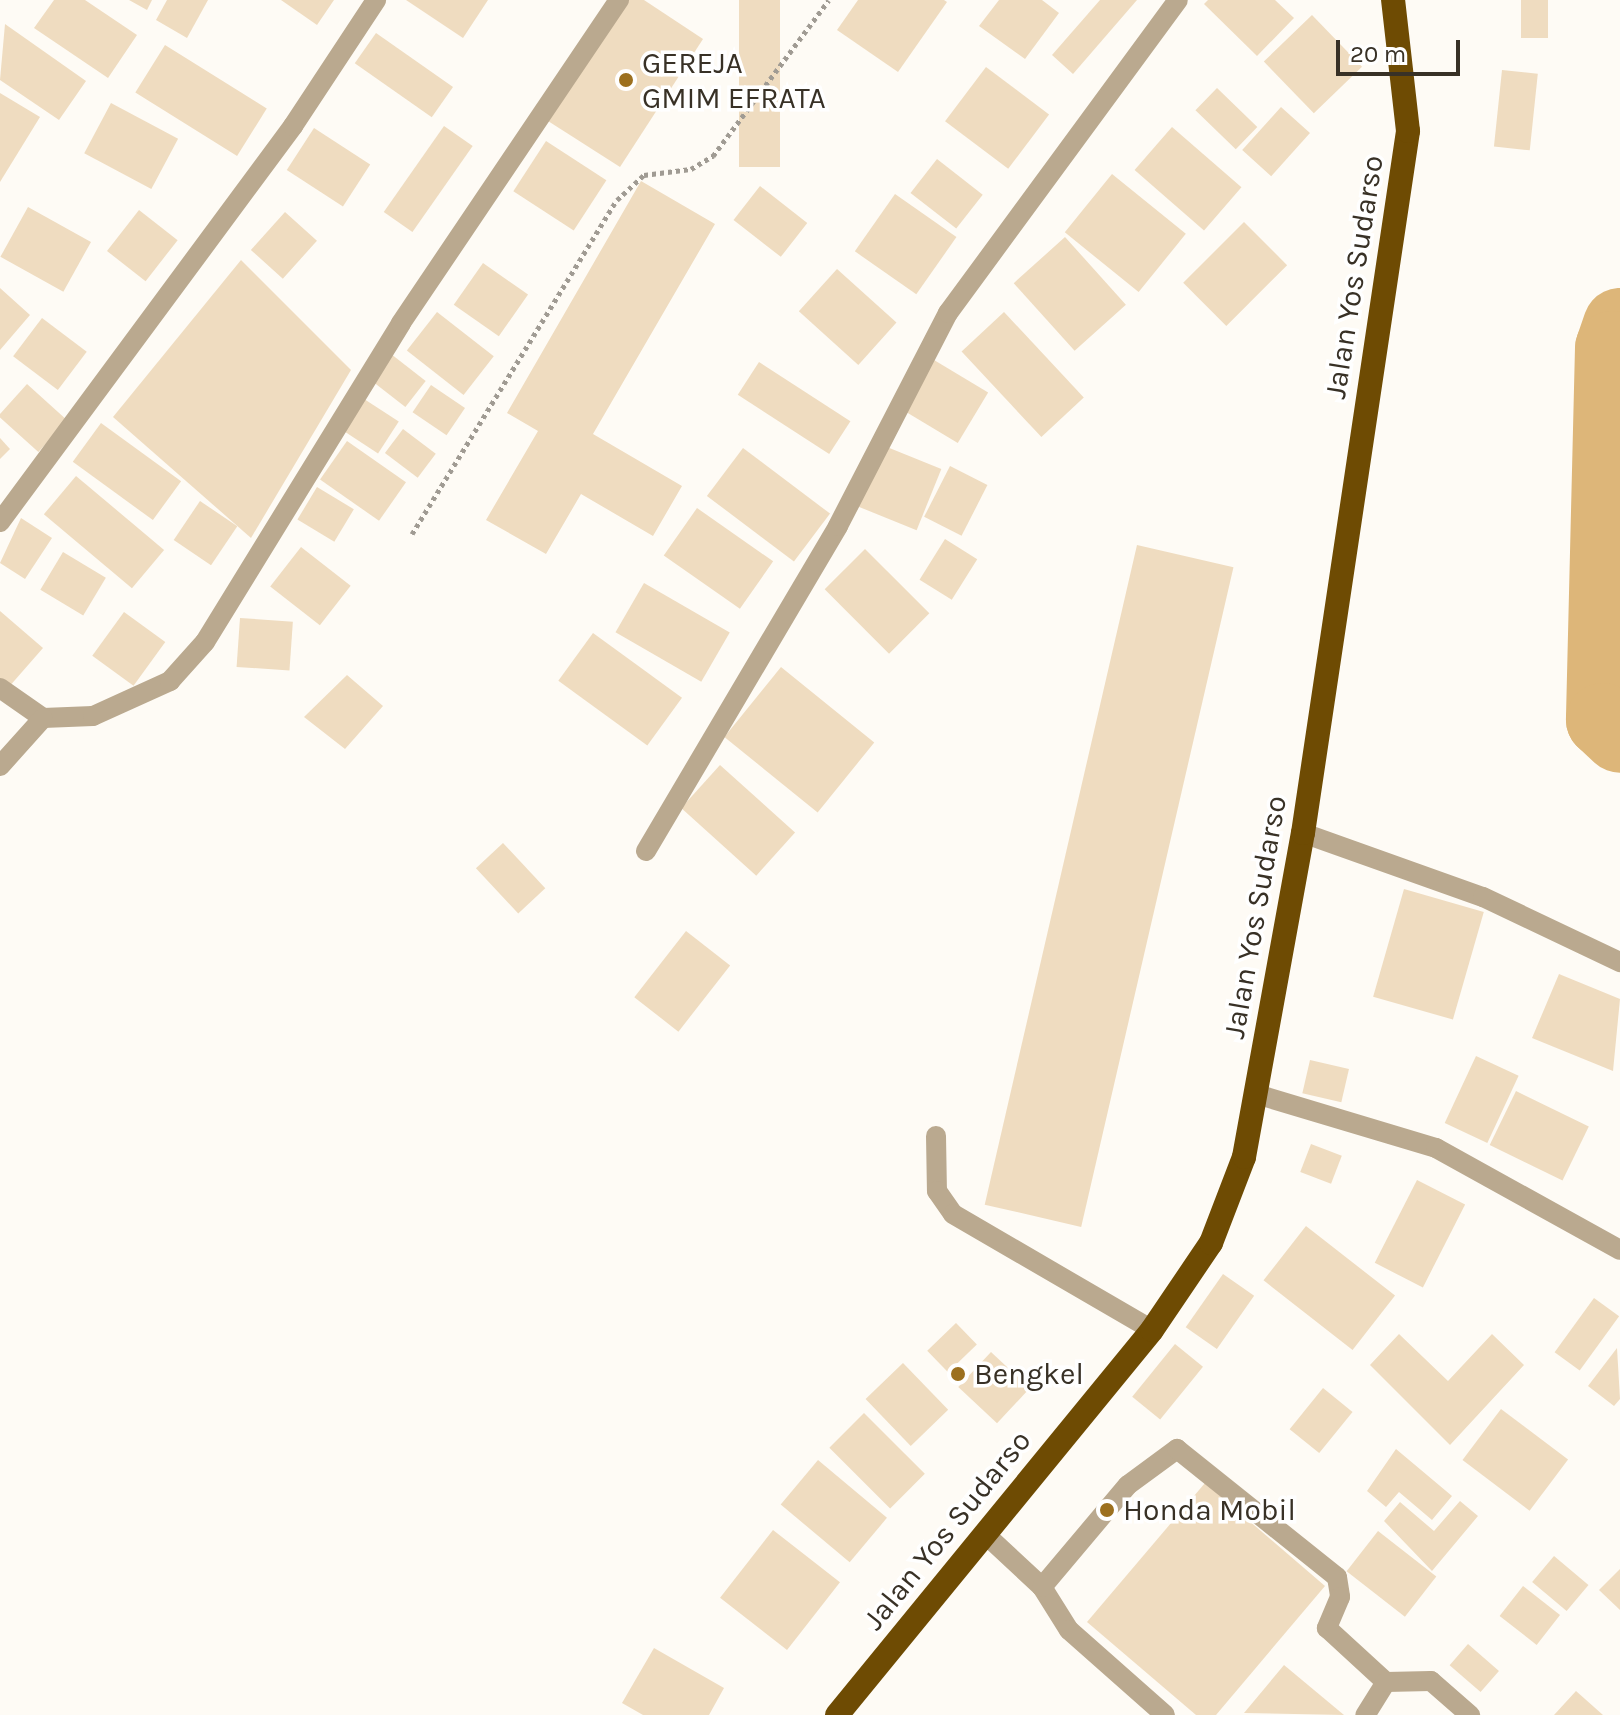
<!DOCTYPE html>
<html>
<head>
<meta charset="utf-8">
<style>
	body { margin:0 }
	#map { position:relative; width:1620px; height:1715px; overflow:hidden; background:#fefbf5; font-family:Karla,sans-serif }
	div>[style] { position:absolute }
	.river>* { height:74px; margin:-37px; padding:0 37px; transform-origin:37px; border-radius:37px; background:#ddb679 }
	.building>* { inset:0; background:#efdcc0; transform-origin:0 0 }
	.path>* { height:5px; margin-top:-2.5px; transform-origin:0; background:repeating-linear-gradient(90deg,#a09b93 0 4px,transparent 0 8px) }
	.minor>* { height:20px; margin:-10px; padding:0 10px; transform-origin:10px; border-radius:10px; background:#baa98f }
	.highway>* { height:24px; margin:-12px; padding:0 12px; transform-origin:12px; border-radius:12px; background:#6e4b03 }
	.dots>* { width:22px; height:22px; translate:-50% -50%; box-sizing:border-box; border:4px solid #fff; border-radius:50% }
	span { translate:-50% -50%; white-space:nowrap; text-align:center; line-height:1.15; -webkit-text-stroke:7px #fff; paint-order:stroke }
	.poi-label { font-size:30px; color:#383126 }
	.left { translate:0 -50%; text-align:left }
	.street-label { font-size:30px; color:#383126 }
	.scale { position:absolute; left:1336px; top:40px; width:124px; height:36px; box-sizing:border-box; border:4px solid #383126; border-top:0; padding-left:10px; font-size:24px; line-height:28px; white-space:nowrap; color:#383126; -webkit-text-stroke:6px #fff; paint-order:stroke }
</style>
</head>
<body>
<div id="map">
	<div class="river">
		<div style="left:1620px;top:325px;width:24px;rotate:109deg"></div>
		<div style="left:1612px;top:348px;width:372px;rotate:91.4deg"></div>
		<div style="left:1603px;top:720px;width:23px;rotate:43deg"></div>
	</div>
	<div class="building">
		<div style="clip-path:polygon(54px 0,85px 0,137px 35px,108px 78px,34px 28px)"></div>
		<div style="clip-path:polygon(129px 0,152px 0,147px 10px)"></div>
		<div style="clip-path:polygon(167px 0,208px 0,187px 38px,156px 20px)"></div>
		<div style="clip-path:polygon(281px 0,334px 0,317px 25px)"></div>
		<div style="clip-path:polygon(406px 0,488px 0,463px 38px)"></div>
		<div style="clip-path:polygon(626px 0,644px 0,703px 39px,620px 167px,548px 121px)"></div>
		<div style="left:739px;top:0;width:41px;height:167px"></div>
		<div style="clip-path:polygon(858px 0,944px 0,947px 2px,898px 72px,837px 30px)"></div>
		<div style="clip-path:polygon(999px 0,1042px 0,1059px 13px,1025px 59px,979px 26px)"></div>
		<div style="clip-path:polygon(1100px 0,1137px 0,1073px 74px,1052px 55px)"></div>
		<div style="clip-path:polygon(1208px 0,1275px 0,1294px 18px,1257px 56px,1204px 4px)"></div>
		<div style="left:1521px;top:0;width:27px;height:38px"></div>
		<div style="left:1312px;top:15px;width:72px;height:67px;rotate:46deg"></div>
		<div style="clip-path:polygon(5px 24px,86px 81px,59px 120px,0 80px)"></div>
		<div style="left:376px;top:33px;width:94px;height:37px;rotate:35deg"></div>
		<div style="left:165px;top:45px;width:120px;height:56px;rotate:32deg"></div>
		<div style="left:986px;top:67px;width:79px;height:68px;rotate:37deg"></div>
		<div style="left:1502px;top:70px;width:36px;height:77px;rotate:6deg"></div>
		<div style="left:1217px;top:88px;width:56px;height:31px;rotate:44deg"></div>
		<div style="clip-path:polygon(0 93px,40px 117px,0 182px)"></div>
		<div style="left:111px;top:103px;width:76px;height:57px;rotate:28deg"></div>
		<div style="left:1281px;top:107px;width:39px;height:58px;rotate:42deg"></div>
		<div style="left:444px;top:126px;width:35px;height:105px;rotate:35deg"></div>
		<div style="left:1172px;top:127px;width:92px;height:57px;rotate:41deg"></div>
		<div style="left:314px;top:128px;width:67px;height:50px;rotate:33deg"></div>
		<div style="left:546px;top:141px;width:72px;height:60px;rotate:33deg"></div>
		<div style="left:937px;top:159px;width:58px;height:43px;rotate:38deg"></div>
		<div style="left:1112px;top:174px;width:95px;height:75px;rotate:39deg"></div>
		<div style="clip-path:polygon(641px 181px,715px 224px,593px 434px,682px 486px,653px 536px,581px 494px,546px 554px,486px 520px,538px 431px,507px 413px)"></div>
		<div style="left:760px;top:186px;width:60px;height:43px;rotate:38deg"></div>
		<div style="left:895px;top:194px;width:75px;height:70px;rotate:35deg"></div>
		<div style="left:28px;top:207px;width:72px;height:57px;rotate:29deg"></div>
		<div style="left:139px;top:210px;width:49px;height:52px;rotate:38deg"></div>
		<div style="left:285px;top:212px;width:43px;height:51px;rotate:42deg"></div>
		<div style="left:1244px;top:222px;width:61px;height:86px;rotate:45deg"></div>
		<div style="left:1065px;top:237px;width:91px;height:69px;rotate:48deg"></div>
		<div style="clip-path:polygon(241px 260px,351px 370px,251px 538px,113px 417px)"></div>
		<div style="left:483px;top:263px;width:55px;height:51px;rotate:35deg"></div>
		<div style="left:837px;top:269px;width:80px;height:57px;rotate:42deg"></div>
		<div style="clip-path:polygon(0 288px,30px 315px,0 350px)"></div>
		<div style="left:437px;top:312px;width:72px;height:49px;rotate:38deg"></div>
		<div style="left:1004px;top:312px;width:117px;height:58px;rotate:47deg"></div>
		<div style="left:42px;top:318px;width:56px;height:48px;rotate:37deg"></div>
		<div style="left:391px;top:354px;width:44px;height:33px;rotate:38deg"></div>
		<div style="left:929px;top:357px;width:69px;height:59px;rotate:31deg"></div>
		<div style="left:759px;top:362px;width:109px;height:39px;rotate:33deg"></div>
		<div style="left:27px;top:384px;width:54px;height:43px;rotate:42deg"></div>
		<div style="left:431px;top:385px;width:41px;height:33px;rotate:34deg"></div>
		<div style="left:361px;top:397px;width:45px;height:38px;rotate:33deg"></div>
		<div style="left:101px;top:423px;width:99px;height:48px;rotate:36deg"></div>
		<div style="left:403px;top:429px;width:41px;height:30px;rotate:37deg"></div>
		<div style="clip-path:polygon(0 438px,10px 449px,0 459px)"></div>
		<div style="left:347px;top:441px;width:72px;height:47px;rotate:35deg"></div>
		<div style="left:882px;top:445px;width:64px;height:66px;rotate:22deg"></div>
		<div style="left:743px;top:448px;width:109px;height:60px;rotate:37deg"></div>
		<div style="left:950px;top:466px;width:42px;height:57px;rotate:27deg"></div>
		<div style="left:76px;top:476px;width:115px;height:50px;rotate:40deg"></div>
		<div style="left:317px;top:487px;width:43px;height:38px;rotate:31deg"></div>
		<div style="left:200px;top:501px;width:45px;height:47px;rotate:34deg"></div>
		<div style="left:697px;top:508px;width:93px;height:58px;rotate:35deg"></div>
		<div style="clip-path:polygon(21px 518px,52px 538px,25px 579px,0 563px)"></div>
		<div style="left:945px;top:539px;width:38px;height:48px;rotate:32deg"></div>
		<div style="left:1137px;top:545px;width:99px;height:677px;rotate:13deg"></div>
		<div style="left:301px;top:547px;width:63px;height:50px;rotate:38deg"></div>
		<div style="left:865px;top:549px;width:91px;height:57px;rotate:45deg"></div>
		<div style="left:63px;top:552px;width:50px;height:44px;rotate:31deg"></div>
		<div style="left:644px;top:583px;width:99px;height:57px;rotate:30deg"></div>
		<div style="clip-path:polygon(0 611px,43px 648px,8px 688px,0 681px)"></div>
		<div style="left:124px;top:612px;width:51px;height:54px;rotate:36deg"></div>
		<div style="left:240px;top:618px;width:53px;height:49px;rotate:4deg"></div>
		<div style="left:593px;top:633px;width:110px;height:59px;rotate:36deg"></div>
		<div style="left:781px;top:667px;width:120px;height:90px;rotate:39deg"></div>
		<div style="clip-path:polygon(347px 675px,383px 706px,345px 749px,304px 717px)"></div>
		<div style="left:720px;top:765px;width:101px;height:58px;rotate:42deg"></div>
		<div style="left:503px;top:843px;width:62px;height:37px;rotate:47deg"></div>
		<div style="left:1404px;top:889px;width:83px;height:112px;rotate:16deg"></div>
		<div style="left:686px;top:931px;width:56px;height:84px;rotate:38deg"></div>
		<div style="clip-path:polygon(1559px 974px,1620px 999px,1613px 1071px,1532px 1038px)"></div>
		<div style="left:1476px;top:1056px;width:47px;height:74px;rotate:25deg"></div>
		<div style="left:1310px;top:1060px;width:40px;height:34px;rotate:13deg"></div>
		<div style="left:1516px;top:1091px;width:81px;height:60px;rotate:26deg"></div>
		<div style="left:1311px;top:1144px;width:33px;height:30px;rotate:21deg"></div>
		<div style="left:1417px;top:1180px;width:54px;height:93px;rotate:27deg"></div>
		<div style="left:1306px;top:1226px;width:113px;height:69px;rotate:38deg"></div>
		<div style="left:1223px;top:1274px;width:38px;height:65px;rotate:35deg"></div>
		<div style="left:1594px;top:1298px;width:31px;height:67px;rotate:36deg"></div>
		<div style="left:956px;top:1323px;width:30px;height:40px;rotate:46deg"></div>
		<div style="clip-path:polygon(1399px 1334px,1448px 1381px,1492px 1334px,1524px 1365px,1450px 1445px,1370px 1365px)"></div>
		<div style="left:1175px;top:1344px;width:36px;height:68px;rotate:39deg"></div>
		<div style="clip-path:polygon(1617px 1348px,1620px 1399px,1614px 1406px,1588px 1386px)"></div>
		<div style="left:991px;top:1352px;width:53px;height:48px;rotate:43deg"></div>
		<div style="left:903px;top:1363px;width:65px;height:52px;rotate:46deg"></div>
		<div style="left:1323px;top:1388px;width:38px;height:53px;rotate:39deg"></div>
		<div style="left:1501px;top:1409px;width:84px;height:64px;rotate:37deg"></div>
		<div style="left:864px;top:1413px;width:86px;height:49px;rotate:45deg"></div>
		<div style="clip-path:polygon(1396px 1449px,1452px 1496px,1432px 1520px,1399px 1492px,1386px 1507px,1367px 1491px)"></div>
		<div style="left:818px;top:1460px;width:90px;height:58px;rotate:40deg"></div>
		<div style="clip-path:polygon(1205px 1483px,1325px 1586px,1216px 1715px,1196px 1715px,1087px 1622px)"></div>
		<div style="clip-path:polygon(1460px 1501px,1478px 1516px,1432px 1571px,1384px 1521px,1400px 1502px,1434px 1531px)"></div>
		<div style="left:773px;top:1530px;width:85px;height:86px;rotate:38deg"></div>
		<div style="left:1378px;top:1531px;width:74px;height:51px;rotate:38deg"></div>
		<div style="left:1554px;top:1556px;width:45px;height:34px;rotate:40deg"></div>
		<div style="clip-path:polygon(1620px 1569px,1620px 1610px,1599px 1590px)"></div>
		<div style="left:1523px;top:1586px;width:47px;height:38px;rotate:38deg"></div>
		<div style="left:1468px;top:1644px;width:41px;height:28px;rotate:41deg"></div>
		<div style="clip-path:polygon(654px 1648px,724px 1688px,709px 1715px,643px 1715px,622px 1703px)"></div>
		<div style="clip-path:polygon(1284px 1665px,1344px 1715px,1244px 1713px)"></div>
		<div style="clip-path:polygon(1576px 1691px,1603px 1715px,1554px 1715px)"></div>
	</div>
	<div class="path">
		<div style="left:412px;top:534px;width:392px;rotate:-58.5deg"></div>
		<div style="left:617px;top:200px;width:37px;rotate:-43deg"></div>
		<div style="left:644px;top:175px;width:47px;rotate:-7.3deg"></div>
		<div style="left:691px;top:169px;width:26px;rotate:-31deg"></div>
		<div style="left:713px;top:156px;width:194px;rotate:-53.4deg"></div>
	</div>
	<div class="minor">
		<div style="left:0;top:522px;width:493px;rotate:-53.5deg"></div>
		<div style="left:293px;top:126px;width:151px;rotate:-56.6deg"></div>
		<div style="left:0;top:688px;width:52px;rotate:34.9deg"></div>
		<div style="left:43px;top:718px;width:50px;rotate:-2.3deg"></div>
		<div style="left:93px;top:716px;width:85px;rotate:-24.4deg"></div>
		<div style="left:170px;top:681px;width:52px;rotate:-48.1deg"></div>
		<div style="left:205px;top:642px;width:374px;rotate:-58.4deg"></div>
		<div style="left:401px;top:323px;width:390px;rotate:-56deg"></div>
		<div style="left:0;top:766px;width:64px;rotate:-48.1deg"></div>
		<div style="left:1303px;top:833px;width:191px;rotate:19.6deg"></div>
		<div style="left:1483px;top:897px;width:152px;rotate:25.4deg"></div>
		<div style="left:646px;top:851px;width:377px;rotate:-59.4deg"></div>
		<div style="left:838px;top:526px;width:240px;rotate:-62.7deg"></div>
		<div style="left:948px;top:313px;width:388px;rotate:-53.7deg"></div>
		<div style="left:1256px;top:1094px;width:188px;rotate:16.7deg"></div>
		<div style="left:1436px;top:1148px;width:210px;rotate:29deg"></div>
		<div style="left:936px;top:1136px;width:55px;rotate:89deg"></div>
		<div style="left:937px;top:1191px;width:28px;rotate:55deg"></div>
		<div style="left:953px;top:1214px;width:230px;rotate:30.2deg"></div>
		<div style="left:985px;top:1534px;width:78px;rotate:42.9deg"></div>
		<div style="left:1042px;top:1587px;width:51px;rotate:57.9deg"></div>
		<div style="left:1069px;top:1630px;width:128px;rotate:41.5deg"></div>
		<div style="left:1042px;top:1587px;width:133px;rotate:-49.9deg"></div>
		<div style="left:1128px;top:1485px;width:61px;rotate:-36.3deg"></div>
		<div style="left:1177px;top:1449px;width:205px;rotate:38.7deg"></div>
		<div style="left:1337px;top:1577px;width:20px;rotate:81deg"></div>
		<div style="left:1340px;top:1597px;width:34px;rotate:113deg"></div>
		<div style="left:1327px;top:1628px;width:80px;rotate:42.5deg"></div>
		<div style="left:1386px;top:1682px;width:39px;rotate:122deg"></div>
		<div style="left:1386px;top:1682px;width:45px;rotate:-1.3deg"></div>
		<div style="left:1431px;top:1681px;width:52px;rotate:41.1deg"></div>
	</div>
	<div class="highway">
		<div style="left:837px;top:1715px;width:497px;rotate:-50.7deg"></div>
		<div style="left:1152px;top:1330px;width:105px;rotate:-55.9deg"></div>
		<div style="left:1211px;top:1243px;width:92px;rotate:-69deg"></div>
		<div style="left:1244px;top:1157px;width:329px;rotate:-79.7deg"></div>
		<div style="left:1303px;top:833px;width:710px;rotate:-81.49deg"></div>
		<div style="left:1408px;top:131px;width:132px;rotate:-96.5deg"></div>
	</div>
	<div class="dots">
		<div style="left:626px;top:80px;background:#9c701f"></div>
		<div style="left:958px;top:1374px;background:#9c701f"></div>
		<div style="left:1107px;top:1510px;background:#9c701f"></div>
	</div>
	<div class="poi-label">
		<span class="left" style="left:642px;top:80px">GEREJA<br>GMIM EFRATA</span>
		<span class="left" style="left:974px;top:1374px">Bengkel</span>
		<span class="left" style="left:1123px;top:1510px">Honda Mobil</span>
	</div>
	<div class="street-label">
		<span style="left:1354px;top:277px;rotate:-81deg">Jalan Yos Sudarso</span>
		<span style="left:1255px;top:917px;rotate:-80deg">Jalan Yos Sudarso</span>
		<span style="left:947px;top:1530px;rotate:-51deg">Jalan Yos Sudarso</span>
	</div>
	<div class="scale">20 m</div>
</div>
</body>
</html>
